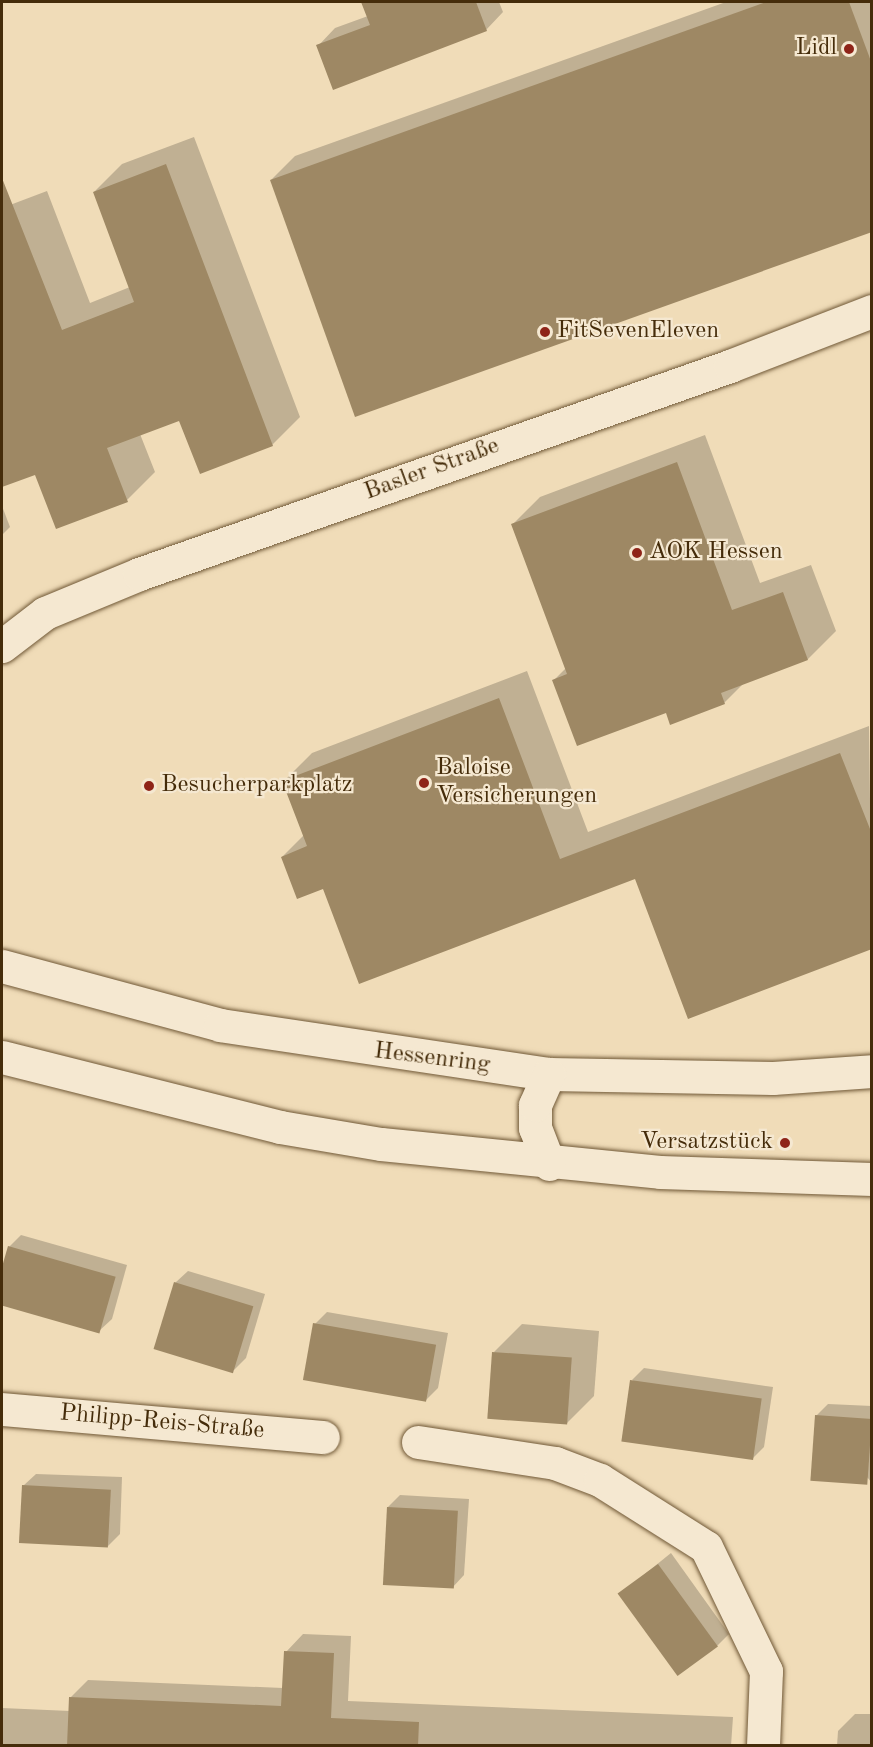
<!DOCTYPE html>
<html>
<head>
<meta charset="utf-8">
<style>
	body { margin:0 }
	#map { position:relative; width:873px; height:1747px; overflow:hidden; background:#f0dcb8; font-family:"Old Standard TT",serif }
	div>[style] { position:absolute }
	.shadow>* { inset:0; background:#0003 }
	.building>* { inset:0; background:#9e8864; transform-origin:0 0 }
	.roads { filter:drop-shadow(0 0 2px #705836) drop-shadow(0 0 2px #705836) }
	.street>* { height:33px; margin:-16.5px; padding:0 16.5px; transform-origin:16.5px; border-radius:16.5px; background:#f5e8d1 }
	.secondary>* { height:33px; margin:-16.5px; padding:0 16.5px; transform-origin:16.5px; border-radius:16.5px; background:#f5e8d1 }
	.dots>* { width:16px; height:16px; translate:-50% -50%; box-sizing:border-box; border:3px solid #f5e8d1; border-radius:50% }
	span { translate:-50% -50%; white-space:nowrap; text-align:center; line-height:1.15; -webkit-text-stroke:4.5px #f5e8d1; paint-order:stroke }
	.poi-label { font-size:24px; color:#452c0a }
	.right { translate:-100% -50%; text-align:right }
	.left { translate:0 -50%; text-align:left }
	.street-label { font-size:24px; color:#452c0a }
	.frame { position:absolute; inset:0; border:3px solid #452c0a; pointer-events:none }
</style>
</head>
<body>
<div id="map">
	<div class="shadow">
		<div style="clip-path:polygon(363px 2px,499px 2px,503px 12px,486px 30px,318px 46px,335px 28px,368px 16px)"></div>
		<div style="clip-path:polygon(726px 2px,872px 2px,872px 231px,271px 180px,295px 156px)"></div>
		<div style="clip-path:polygon(194px 137px,300px 417px,272px 445px,180px 419px,140px 434px,155px 472px,127px 500px,36px 473px,2px 486px,2px 208px,47px 191px,90px 303px,130px 287px,94px 192px,122px 164px)"></div>
		<div style="clip-path:polygon(705px 435px,760px 583px,811px 565px,836px 631px,808px 659px,745px 682px,724px 703px,666px 711px,554px 680px,566px 668px,512px 525px,540px 497px)"></div>
		<div style="clip-path:polygon(2px 506px,10px 527px,2px 535px)"></div>
		<div style="clip-path:polygon(527px 671px,588px 832px,869px 726px,872px 947px,636px 877px,324px 887px,282px 857px,304px 835px,284px 781px,312px 753px)"></div>
		<div style="clip-path:polygon(21px 1235px,127px 1265px,112px 1319px,99px 1331px,2px 1303px,2px 1273px,9px 1247px)"></div>
		<div style="clip-path:polygon(188px 1271px,265px 1294px,246px 1358px,234px 1370px,175px 1283px)"></div>
		<div style="clip-path:polygon(327px 1312px,448px 1333px,438px 1388px,426px 1400px,315px 1324px)"></div>
		<div style="clip-path:polygon(522px 1324px,599px 1331px,594px 1396px,566px 1424px,494px 1352px)"></div>
		<div style="clip-path:polygon(644px 1368px,773px 1387px,764px 1447px,752px 1459px,632px 1380px)"></div>
		<div style="clip-path:polygon(828px 1404px,872px 1406px,872px 1483px,816px 1416px)"></div>
		<div style="clip-path:polygon(36px 1474px,122px 1477px,120px 1534px,108px 1546px,23px 1486px)"></div>
		<div style="clip-path:polygon(400px 1495px,469px 1499px,464px 1575px,452px 1588px,388px 1507px)"></div>
		<div style="clip-path:polygon(671px 1553px,729px 1634px,717px 1646px,620px 1594px)"></div>
		<div style="clip-path:polygon(303px 1634px,351px 1636px,348px 1701px,733px 1717px,731px 1746px,2px 1746px,2px 1708px,70px 1711px,71px 1697px,88px 1680px,283px 1688px,286px 1652px)"></div>
		<div style="clip-path:polygon(855px 1714px,872px 1714px,872px 1746px,837px 1746px,838px 1731px)"></div>
	</div>
	<div class="building">
		<div style="clip-path:polygon(361px 2px,476px 2px,487px 31px,333px 90px,316px 45px,370px 25px)"></div>
		<div style="clip-path:polygon(766px 2px,849px 2px,872px 64px,872px 232px,355px 417px,270px 180px)"></div>
		<div style="clip-path:polygon(166px 164px,273px 446px,200px 474px,179px 421px,107px 448px,128px 502px,56px 529px,35px 475px,2px 487px,2px 178px,62px 330px,134px 302px,93px 192px)"></div>
		<div style="clip-path:polygon(677px 462px,732px 610px,783px 592px,808px 660px,721px 693px,725px 704px,670px 725px,666px 713px,577px 746px,552px 680px,567px 674px,511px 524px)"></div>
		<div style="clip-path:polygon(499px 698px,560px 859px,840px 753px,872px 834px,872px 949px,688px 1019px,635px 879px,359px 984px,323px 889px,297px 899px,281px 857px,307px 846px,282px 781px)"></div>
		<div style="left:8px;top:1246px;width:112px;height:59px;rotate:16deg"></div>
		<div style="left:174px;top:1282px;width:83px;height:70px;rotate:17deg"></div>
		<div style="left:313px;top:1323px;width:125px;height:58px;rotate:10deg"></div>
		<div style="left:492px;top:1352px;width:80px;height:67px;rotate:4deg"></div>
		<div style="left:630px;top:1380px;width:133px;height:62px;rotate:8deg"></div>
		<div style="left:815px;top:1415px;width:57px;height:66px;rotate:4deg"></div>
		<div style="left:22px;top:1485px;width:89px;height:58px;rotate:3deg"></div>
		<div style="left:387px;top:1507px;width:71px;height:78px;rotate:3deg"></div>
		<div style="left:658px;top:1564px;width:102px;height:50px;rotate:54deg"></div>
		<div style="clip-path:polygon(284px 1651px,334px 1653px,331px 1718px,419px 1722px,418px 1746px,67px 1746px,69px 1697px,281px 1706px)"></div>
	</div>
	<div class="roads">
		<div class="street">
			<div style="left:2px;top:646px;width:54px;rotate:-37.5deg"></div>
			<div style="left:45px;top:613px;width:102px;rotate:-22.5deg"></div>
			<div style="left:139px;top:574px;width:627px;rotate:-19.39deg"></div>
			<div style="left:730px;top:366px;width:152px;rotate:-21.2deg"></div>
			<div style="left:2px;top:1409px;width:322px;rotate:5deg"></div>
			<div style="left:418px;top:1442px;width:139px;rotate:8.7deg"></div>
			<div style="left:555px;top:1463px;width:48px;rotate:20.7deg"></div>
			<div style="left:600px;top:1480px;width:125px;rotate:32.3deg"></div>
			<div style="left:706px;top:1547px;width:138px;rotate:64.2deg"></div>
			<div style="left:766px;top:1671px;width:75px;rotate:92.3deg"></div>
		</div>
		<div class="secondary">
			<div style="left:2px;top:966px;width:226px;rotate:15.1deg"></div>
			<div style="left:220px;top:1025px;width:333px;rotate:8.5deg"></div>
			<div style="left:549px;top:1074px;width:224px;rotate:1deg"></div>
			<div style="left:773px;top:1078px;width:99px;rotate:-4deg"></div>
			<div style="left:2px;top:1057px;width:287px;rotate:14.1deg"></div>
			<div style="left:280px;top:1127px;width:102px;rotate:9.6deg"></div>
			<div style="left:381px;top:1144px;width:280px;rotate:5.7deg"></div>
			<div style="left:660px;top:1172px;width:212px;rotate:1.9deg"></div>
			<div style="left:549px;top:1164px;width:39px;rotate:-111deg"></div>
			<div style="left:535px;top:1128px;width:23px;rotate:-90deg"></div>
			<div style="left:535px;top:1105px;width:34px;rotate:-66deg"></div>
		</div>
	</div>
	<div class="dots">
		<div style="left:849px;top:49px;background:#8f2418"></div>
		<div style="left:545px;top:332px;background:#8f2418"></div>
		<div style="left:637px;top:553px;background:#8f2418"></div>
		<div style="left:424px;top:783px;background:#8f2418"></div>
		<div style="left:149px;top:786px;background:#8f2418"></div>
		<div style="left:785px;top:1143px;background:#8f2418"></div>
	</div>
	<div class="poi-label">
		<span class="right" style="left:837px;top:49px">Lidl</span>
		<span class="left" style="left:557px;top:332px">FitSevenEleven</span>
		<span class="left" style="left:649px;top:553px">AOK Hessen</span>
		<span class="left" style="left:436px;top:783px">Baloise<br>Versicherungen</span>
		<span class="left" style="left:161px;top:786px">Besucherparkplatz</span>
		<span class="right" style="left:773px;top:1143px">Versatzstück</span>
	</div>
	<div class="street-label">
		<span style="left:432px;top:470px;rotate:-20deg">Basler Straße</span>
		<span style="left:432px;top:1059px;rotate:7deg">Hessenring</span>
		<span style="left:162px;top:1423px;rotate:5deg">Philipp-Reis-Straße</span>
	</div>
	<div class="frame"></div>
</div>
</body>
</html>
